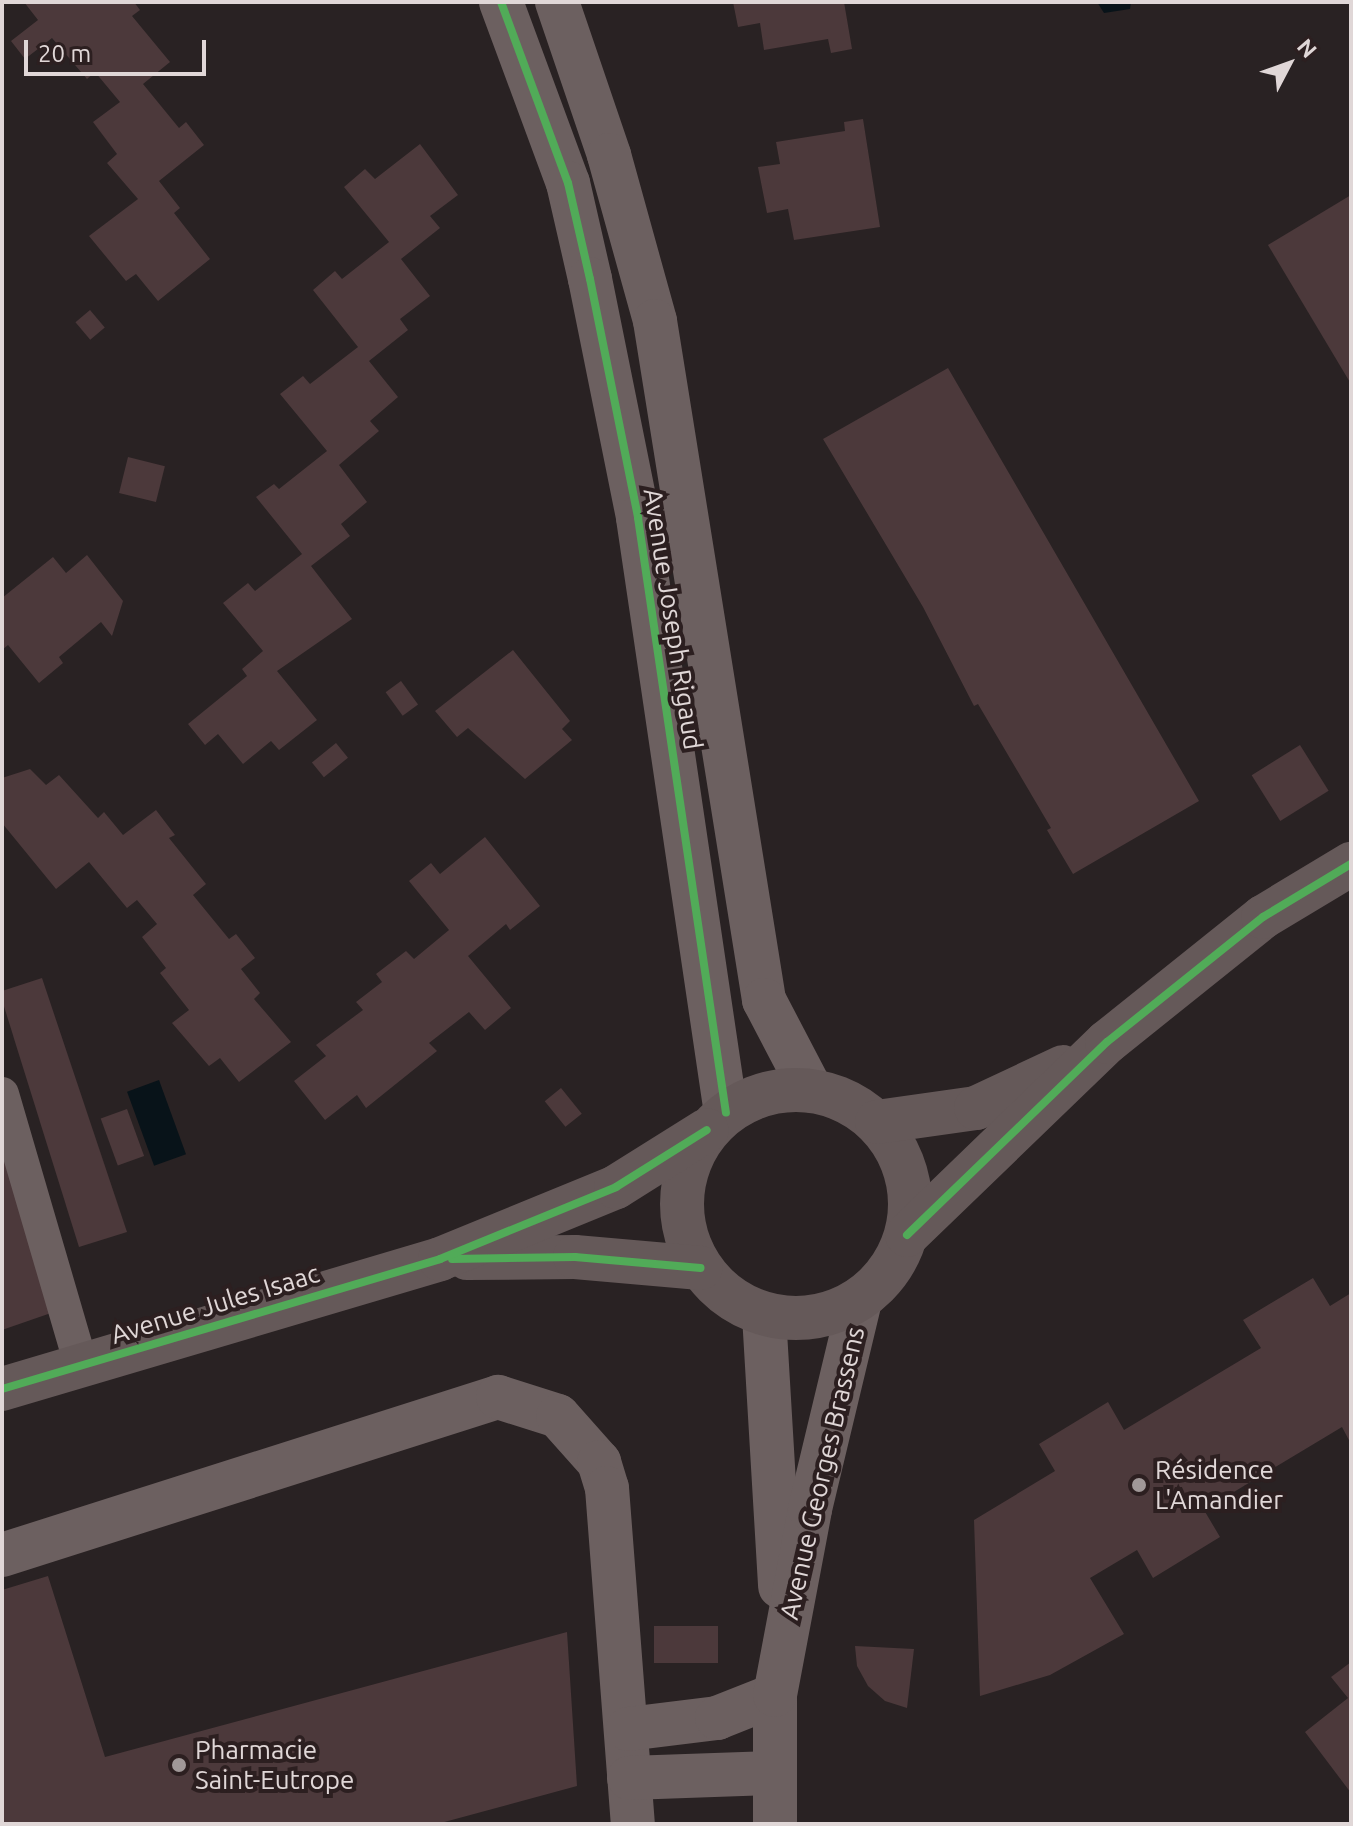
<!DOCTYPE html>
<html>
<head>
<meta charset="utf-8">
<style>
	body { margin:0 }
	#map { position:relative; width:1353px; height:1826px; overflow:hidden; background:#292223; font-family:Ubuntu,sans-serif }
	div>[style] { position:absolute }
	.water>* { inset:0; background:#081319; transform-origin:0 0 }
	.building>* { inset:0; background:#4c393b; transform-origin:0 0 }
	.service>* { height:34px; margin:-17px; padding:0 17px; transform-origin:17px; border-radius:17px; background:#6c6060 }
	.minor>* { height:44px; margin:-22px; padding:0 22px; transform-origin:22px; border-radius:22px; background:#6c6060 }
	.tertiary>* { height:44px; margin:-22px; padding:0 22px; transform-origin:22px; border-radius:22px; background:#6c6060 }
	.secondary>* { height:44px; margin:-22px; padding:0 22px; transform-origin:22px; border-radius:22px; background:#655959 }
	.secondary>.ring { margin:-22px; padding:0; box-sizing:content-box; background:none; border:44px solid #655959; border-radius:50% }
	.cycleway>* { height:8px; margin:-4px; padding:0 4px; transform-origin:4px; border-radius:4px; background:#51ab58 }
	.dots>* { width:22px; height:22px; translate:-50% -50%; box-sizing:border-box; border:4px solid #2c1f20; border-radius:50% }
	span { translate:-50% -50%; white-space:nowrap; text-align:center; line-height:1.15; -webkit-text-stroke:8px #2c1f20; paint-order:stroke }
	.street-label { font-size:26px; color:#e0d7d7 }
	.poi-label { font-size:26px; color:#e0d7d7 }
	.left { translate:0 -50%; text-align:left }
	.frame { position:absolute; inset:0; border:4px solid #e0d7d7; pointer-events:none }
	.north { position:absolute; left:1249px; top:24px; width:80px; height:80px; -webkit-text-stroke:6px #2c1f20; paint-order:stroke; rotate:49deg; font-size:22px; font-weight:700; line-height:32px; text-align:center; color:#e0d7d7 }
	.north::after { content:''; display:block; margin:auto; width:28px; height:36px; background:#e0d7d7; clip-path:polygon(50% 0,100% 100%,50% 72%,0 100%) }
	.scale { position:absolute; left:24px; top:40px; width:182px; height:36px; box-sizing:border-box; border:4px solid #e0d7d7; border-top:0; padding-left:10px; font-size:24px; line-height:28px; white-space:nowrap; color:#e0d7d7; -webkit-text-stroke:6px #2c1f20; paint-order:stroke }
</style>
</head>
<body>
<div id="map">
	<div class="water">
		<div style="clip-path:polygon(1097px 2px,1131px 2px,1130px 9px,1104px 13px)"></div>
		<div style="left:159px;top:1080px;width:79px;height:34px;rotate:70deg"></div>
	</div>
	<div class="building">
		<div style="clip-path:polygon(24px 2px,134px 2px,140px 10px,132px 16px,170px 62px,143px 84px,179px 128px,186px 122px,204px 145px,159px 181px,180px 208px,174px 213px,210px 259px,158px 301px,136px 274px,126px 281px,89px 236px,138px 199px,107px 163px,117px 154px,93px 122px,120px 102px,95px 72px,87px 79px,52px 38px,25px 59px,11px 41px,38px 20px)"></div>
		<div style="clip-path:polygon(733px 2px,844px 2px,852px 49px,831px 53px,828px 39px,764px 50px,760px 23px,738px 27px)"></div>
		<div style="clip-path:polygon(863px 119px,880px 227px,794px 240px,788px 209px,767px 213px,758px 167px,780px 164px,776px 142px,845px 131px,844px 122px)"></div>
		<div style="clip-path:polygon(420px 144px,458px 195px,430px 216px,440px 228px,401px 259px,430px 296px,400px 319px,408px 330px,369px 361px,398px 397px,370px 421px,379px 431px,339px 465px,367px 502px,341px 524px,350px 536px,311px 566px,352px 619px,277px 671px,317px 720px,279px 750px,271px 741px,243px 764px,218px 734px,205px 745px,188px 724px,247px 676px,242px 669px,263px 651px,223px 603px,248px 583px,255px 591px,302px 554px,256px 497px,274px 484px,279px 489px,327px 451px,280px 394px,303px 376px,310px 384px,358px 347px,313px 290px,335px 271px,342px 279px,389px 242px,344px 187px,365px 169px,375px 179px)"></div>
		<div style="clip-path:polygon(1351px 195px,1351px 384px,1268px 245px)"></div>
		<div style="left:90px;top:310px;width:23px;height:19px;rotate:50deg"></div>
		<div style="clip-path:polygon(948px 368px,1199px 801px,1073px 874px,1047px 830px,1051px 828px,978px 704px,974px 706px,923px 607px,823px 439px)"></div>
		<div style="left:128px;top:457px;width:38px;height:37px;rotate:14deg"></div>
		<div style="clip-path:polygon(87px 555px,123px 601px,112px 636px,101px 622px,59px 657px,63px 663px,39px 683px,8px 645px,2px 650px,2px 598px,53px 557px,66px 573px)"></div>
		<div style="clip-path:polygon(513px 650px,570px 721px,562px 729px,572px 740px,525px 779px,468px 728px,457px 737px,435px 711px)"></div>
		<div style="left:401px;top:681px;width:29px;height:19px;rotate:54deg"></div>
		<div style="left:336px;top:743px;width:19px;height:31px;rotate:51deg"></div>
		<div style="left:1300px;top:745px;width:54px;height:57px;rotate:58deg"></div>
		<div style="clip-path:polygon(30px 769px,46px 785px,59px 775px,98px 818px,104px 812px,123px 835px,156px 810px,175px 835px,169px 838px,206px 884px,193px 895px,229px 939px,236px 934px,255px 958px,241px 969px,260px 993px,254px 999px,291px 1042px,239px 1082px,220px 1058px,209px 1066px,172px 1023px,189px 1010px,160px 973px,166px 968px,142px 937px,157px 924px,137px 900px,127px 908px,89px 862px,56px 889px,2px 823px,2px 778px)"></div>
		<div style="clip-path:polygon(485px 837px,540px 906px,510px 930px,506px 924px,468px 956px,511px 1008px,485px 1030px,469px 1012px,429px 1043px,437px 1051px,366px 1108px,357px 1095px,325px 1120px,294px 1081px,326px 1056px,316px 1045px,363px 1010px,356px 1002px,382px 982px,376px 974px,406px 951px,414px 959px,449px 930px,409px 881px,431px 863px,440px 874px)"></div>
		<div style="clip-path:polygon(42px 978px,127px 1232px,79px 1247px,2px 1000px,2px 991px)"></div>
		<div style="left:561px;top:1088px;width:33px;height:21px;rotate:51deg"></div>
		<div style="left:127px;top:1109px;width:50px;height:28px;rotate:70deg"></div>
		<div style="clip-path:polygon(2px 1135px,51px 1313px,2px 1330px)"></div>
		<div style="clip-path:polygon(1313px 1278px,1330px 1306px,1351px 1293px,1351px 1444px,1342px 1427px,1204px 1510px,1220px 1537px,1153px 1578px,1137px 1550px,1090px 1578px,1124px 1634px,1050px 1675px,980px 1696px,974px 1520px,1055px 1471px,1039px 1444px,1108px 1402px,1124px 1430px,1261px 1348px,1243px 1320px)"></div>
		<div style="clip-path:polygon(48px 1576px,105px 1757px,567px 1632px,577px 1786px,437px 1824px,2px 1824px,2px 1590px)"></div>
		<div style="left:718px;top:1626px;width:37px;height:64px;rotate:90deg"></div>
		<div style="clip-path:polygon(855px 1646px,914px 1649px,907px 1708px,885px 1701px,868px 1686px,857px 1666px)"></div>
		<div style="clip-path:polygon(1351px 1662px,1351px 1793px,1305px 1732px,1348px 1698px,1331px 1677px)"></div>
	</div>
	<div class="service">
		<div style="left:2px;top:1094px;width:282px;rotate:73.7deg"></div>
	</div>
	<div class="minor">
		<div style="left:2px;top:1555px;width:521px;rotate:-17.67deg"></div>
		<div style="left:498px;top:1397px;width:63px;rotate:17.6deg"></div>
		<div style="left:558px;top:1416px;width:62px;rotate:48.3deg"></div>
		<div style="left:599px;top:1462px;width:27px;rotate:73deg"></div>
		<div style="left:607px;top:1488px;width:337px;rotate:85.6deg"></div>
		<div style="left:628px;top:1729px;width:90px;rotate:-7deg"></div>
		<div style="left:717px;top:1718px;width:62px;rotate:-21.6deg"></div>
		<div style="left:629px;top:1778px;width:146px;rotate:-2deg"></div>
	</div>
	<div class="tertiary">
		<div style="left:501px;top:2px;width:193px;rotate:69.7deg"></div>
		<div style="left:568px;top:183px;width:98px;rotate:77.1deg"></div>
		<div style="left:590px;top:279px;width:244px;rotate:78.6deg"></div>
		<div style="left:638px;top:518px;width:601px;rotate:81.59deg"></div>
		<div style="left:557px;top:2px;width:162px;rotate:71.2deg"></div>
		<div style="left:609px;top:155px;width:172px;rotate:74.5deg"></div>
		<div style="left:655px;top:321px;width:688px;rotate:80.88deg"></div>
		<div style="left:764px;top:1000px;width:102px;rotate:62.4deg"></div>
		<div style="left:764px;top:1315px;width:272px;rotate:86.6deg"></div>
		<div style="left:775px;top:1824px;width:129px;rotate:-90deg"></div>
		<div style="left:775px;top:1695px;width:189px;rotate:-79.3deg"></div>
		<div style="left:810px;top:1509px;width:215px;rotate:-76.5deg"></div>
	</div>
	<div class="secondary">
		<div class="ring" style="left:682px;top:1090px;width:184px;height:184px"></div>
		<div style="left:877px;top:1122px;width:100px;rotate:-8deg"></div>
		<div style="left:976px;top:1108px;width:96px;rotate:-25.2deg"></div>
		<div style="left:907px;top:1235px;width:278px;rotate:-44deg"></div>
		<div style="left:1107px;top:1042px;width:200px;rotate:-38.7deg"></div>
		<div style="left:1263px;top:917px;width:103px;rotate:-31.1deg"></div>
		<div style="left:467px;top:1258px;width:108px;rotate:-0.5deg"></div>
		<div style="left:575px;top:1257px;width:126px;rotate:5deg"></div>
		<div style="left:2px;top:1389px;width:457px;rotate:-16.5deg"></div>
		<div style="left:440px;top:1259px;width:190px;rotate:-22.2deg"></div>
		<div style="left:616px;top:1187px;width:107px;rotate:-32.1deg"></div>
	</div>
	<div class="cycleway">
		<div style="left:501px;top:2px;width:193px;rotate:69.7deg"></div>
		<div style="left:568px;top:183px;width:98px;rotate:77.1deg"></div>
		<div style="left:590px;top:279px;width:244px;rotate:78.6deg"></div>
		<div style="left:638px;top:518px;width:601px;rotate:81.59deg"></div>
		<div style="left:907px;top:1235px;width:278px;rotate:-44deg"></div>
		<div style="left:1107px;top:1042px;width:200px;rotate:-38.7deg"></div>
		<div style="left:1263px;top:917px;width:103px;rotate:-31.1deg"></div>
		<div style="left:452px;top:1259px;width:123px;rotate:-0.9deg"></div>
		<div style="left:575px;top:1257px;width:126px;rotate:5deg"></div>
		<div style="left:2px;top:1389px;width:457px;rotate:-16.5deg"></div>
		<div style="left:440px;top:1259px;width:190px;rotate:-22.2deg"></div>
		<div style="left:616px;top:1187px;width:107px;rotate:-32.1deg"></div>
	</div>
	<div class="dots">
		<div style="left:1139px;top:1485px;background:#a09898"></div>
		<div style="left:179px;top:1765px;background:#a09898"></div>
	</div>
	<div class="street-label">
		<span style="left:673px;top:619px;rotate:81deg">Avenue Joseph Rigaud</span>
		<span style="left:215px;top:1304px;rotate:-17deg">Avenue Jules Isaac</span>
		<span style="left:822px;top:1473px;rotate:-77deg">Avenue Georges Brassens</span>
	</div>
	<div class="poi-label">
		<span class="left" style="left:1155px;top:1485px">Résidence<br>L'Amandier</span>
		<span class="left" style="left:195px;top:1765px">Pharmacie<br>Saint-Eutrope</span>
	</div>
	<div class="frame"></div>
	<div class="north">N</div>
	<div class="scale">20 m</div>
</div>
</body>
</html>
